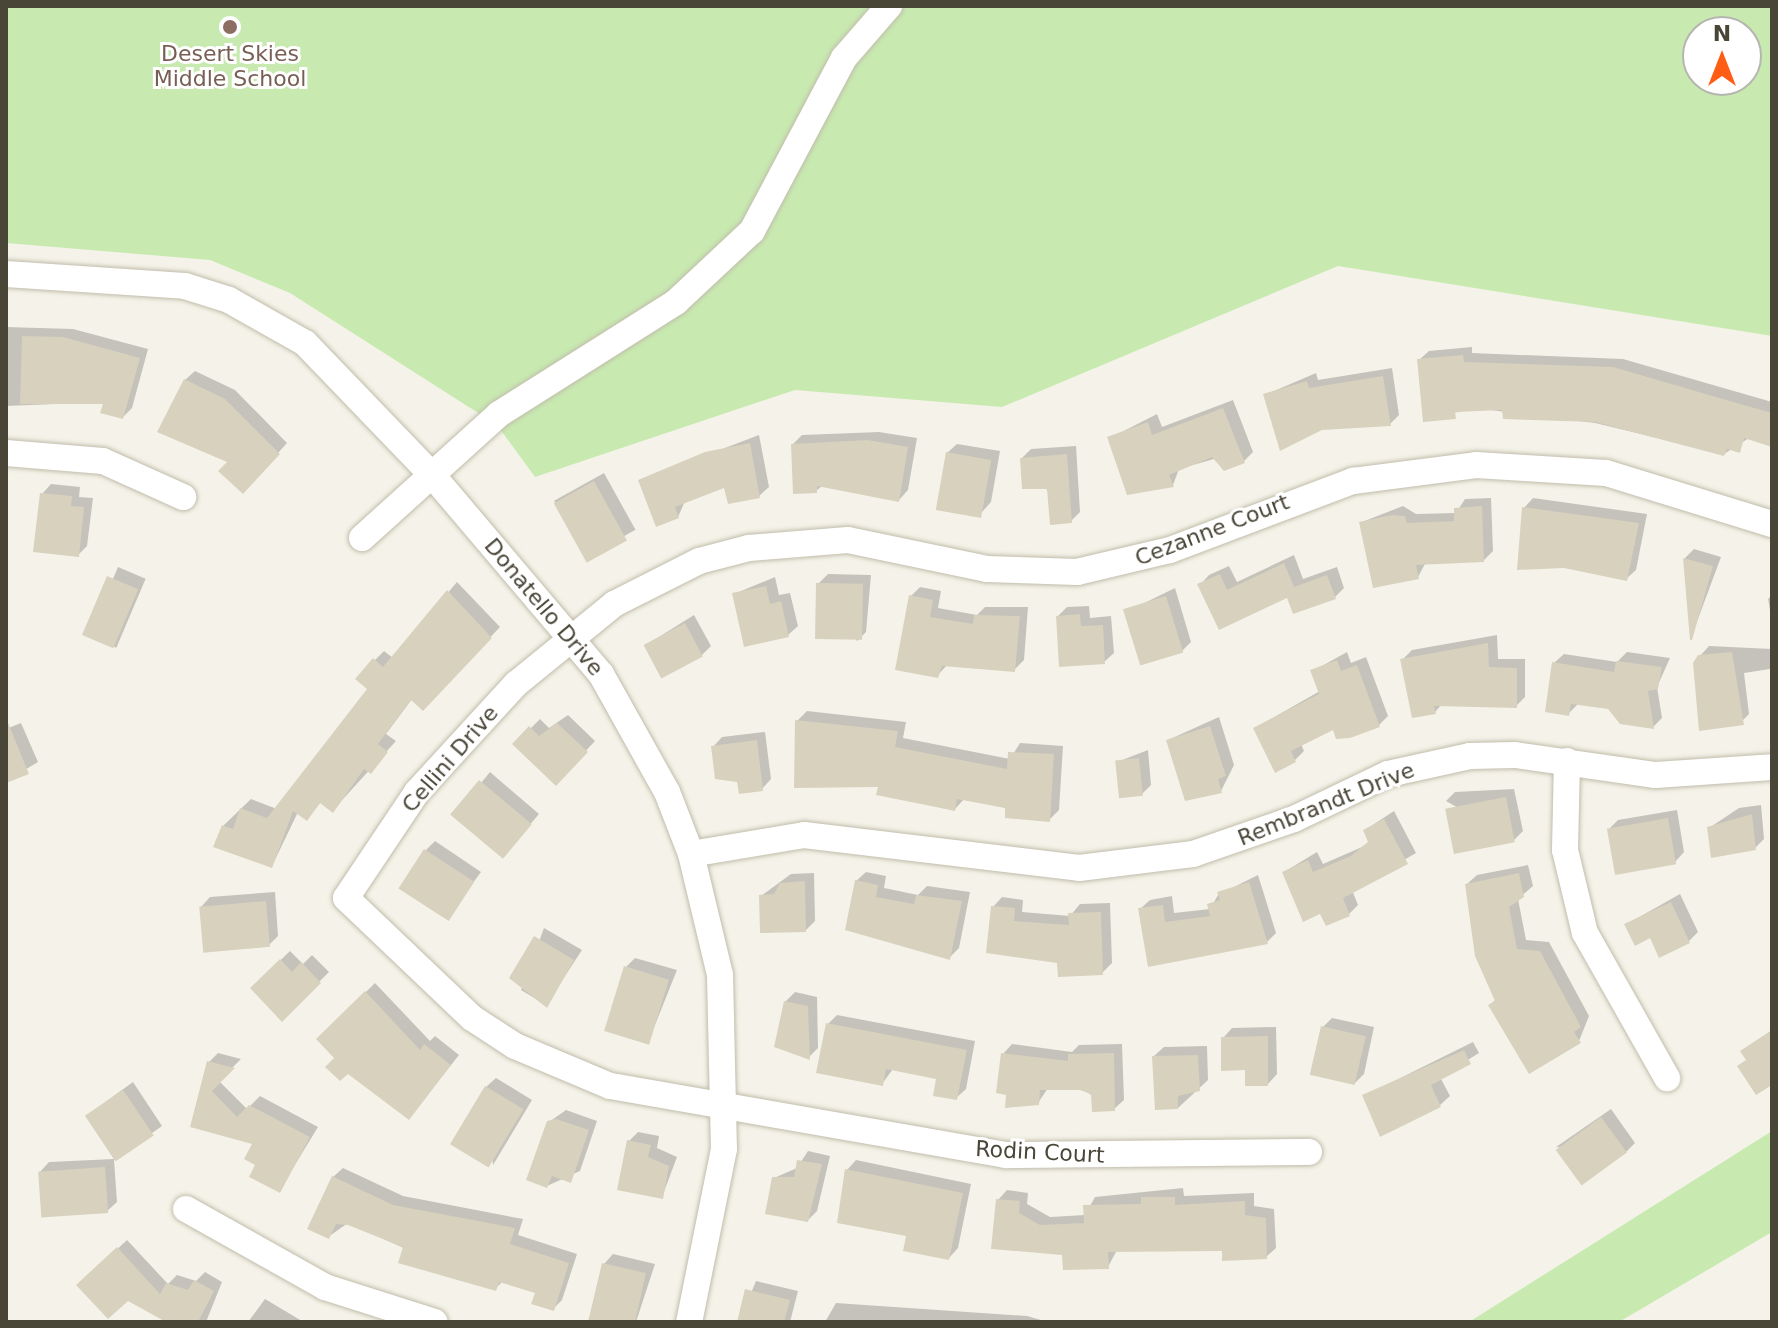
<!DOCTYPE html>
<html>
<head>
<meta charset="utf-8">
<style>
	body { margin:0 }
	#map { position:relative; width:1778px; height:1328px; overflow:hidden; background:#f5f3e9; font-family:"DejaVu Sans",sans-serif }
	div>[style] { position:absolute }
	.green>* { inset:0; background:#c8eab1 }
	.shadow>* { inset:0; background:#0003; transform-origin:0 0 }
	.building>* { inset:0; background:#d7d1be; transform-origin:0 0 }
	.roads { filter:drop-shadow(0 0 2px #c1bdab) drop-shadow(0 0 2px #c1bdab) }
	.minor>* { height:26px; margin:-13px; padding:0 13px; transform-origin:13px; border-radius:13px; background:#fff }
	.dots>* { width:22px; height:22px; translate:-50% -50%; box-sizing:border-box; border:4px solid #fff; border-radius:50% }
	span { translate:-50% -50%; white-space:nowrap; text-align:center; line-height:1.15; -webkit-text-stroke:6px #fff; paint-order:stroke }
	.education-label { font-size:22px; color:#785e54 }
	.street-label { font-size:22px; color:#494537 }
	.frame { position:absolute; inset:0; border:8px solid #494537; pointer-events:none }
	.north { position:absolute; left:1682px; top:16px; width:80px; height:80px; box-sizing:border-box; background:#fff; border:2px solid #b6b5af; border-radius:50%; rotate:0deg; font-size:22px; font-weight:700; line-height:32px; text-align:center; color:#494537 }
	.north::after { content:''; display:block; margin:auto; width:28px; height:36px; background:#ff5c16; clip-path:polygon(50% 0,100% 100%,50% 72%,0 100%) }
</style>
</head>
<body>
<div id="map">
	<div class="green">
		<div style="clip-path:polygon(evenodd,6px 6px,1772px 6px,1772px 336px,1338px 266px,1002px 407px,795px 390px,535px 477px,497px 425px,290px 293px,210px 260px,6px 243px,6px 6px,1698px 32px,1746px 32px,1746px 80px,1698px 80px,1698px 32px)"></div>
		<div style="clip-path:polygon(1772px 1131px,1772px 1232px,1619px 1322px,1469px 1322px)"></div>
	</div>
	<div class="shadow">
		<div style="clip-path:polygon(6px 327px,73px 329px,148px 349px,132px 408px,123px 417px,105px 402px,6px 406px)"></div>
		<div style="clip-path:polygon(1472px 347px,1472px 353px,1623px 359px,1772px 402px,1772px 445px,1749px 438px,1724px 454px,1595px 423px,1475px 408px,1424px 420px,1419px 360px,1429px 351px)"></div>
		<div style="clip-path:polygon(1392px 368px,1399px 415px,1390px 424px,1265px 395px,1316px 373px,1318px 380px)"></div>
		<div style="clip-path:polygon(195px 371px,235px 390px,287px 443px,252px 482px,230px 461px,185px 380px)"></div>
		<div style="clip-path:polygon(1233px 400px,1253px 452px,1244px 461px,1221px 457px,1179px 469px,1173px 485px,1110px 438px,1157px 414px,1162px 427px)"></div>
		<div style="clip-path:polygon(879px 432px,917px 438px,908px 490px,899px 500px,823px 485px,816px 491px,793px 444px,802px 435px)"></div>
		<div style="clip-path:polygon(759px 435px,769px 487px,759px 496px,726px 485px,685px 501px,678px 517px,641px 480px)"></div>
		<div style="clip-path:polygon(957px 444px,1000px 451px,991px 502px,982px 512px,947px 453px)"></div>
		<div style="clip-path:polygon(1076px 446px,1080px 512px,1071px 521px,1022px 458px,1031px 449px)"></div>
		<div style="left:604px;top:473px;width:65px;height:57px;rotate:61deg"></div>
		<div style="clip-path:polygon(51px 484px,80px 487px,79px 497px,93px 498px,87px 546px,78px 555px,42px 494px)"></div>
		<div style="clip-path:polygon(1491px 498px,1493px 551px,1484px 560px,1426px 562px,1418px 577px,1362px 522px,1403px 506px,1416px 514px,1456px 513px,1465px 499px)"></div>
		<div style="clip-path:polygon(1533px 498px,1647px 514px,1636px 570px,1626px 579px,1524px 508px)"></div>
		<div style="clip-path:polygon(1694px 549px,1721px 557px,1692px 635px,1685px 558px)"></div>
		<div style="clip-path:polygon(1294px 555px,1303px 579px,1337px 567px,1344px 588px,1335px 597px,1288px 595px,1220px 627px,1200px 585px,1209px 575px,1229px 566px,1237px 582px)"></div>
		<div style="left:118px;top:567px;width:30px;height:75px;rotate:23deg"></div>
		<div style="clip-path:polygon(828px 574px,871px 575px,866px 632px,857px 641px,818px 584px)"></div>
		<div style="clip-path:polygon(775px 577px,779px 595px,790px 593px,798px 626px,788px 635px,734px 594px)"></div>
		<div style="clip-path:polygon(457px 582px,500px 627px,423px 708px,412px 699px,386px 734px,396px 741px,333px 810px,321px 802px,307px 818px,298px 812px,272px 866px,223px 826px,251px 799px,277px 809px,370px 688px,375px 660px,384px 651px,393px 658px)"></div>
		<div style="clip-path:polygon(920px 587px,941px 591px,938px 608px,977px 615px,985px 607px,1028px 607px,1024px 660px,1014px 670px,948px 664px,937px 676px,911px 596px)"></div>
		<div style="clip-path:polygon(1175px 588px,1191px 642px,1182px 651px,1126px 612px)"></div>
		<div style="clip-path:polygon(1772px 595px,1772px 621px,1768px 599px)"></div>
		<div style="clip-path:polygon(1089px 606px,1090px 618px,1111px 616px,1114px 653px,1104px 662px,1058px 616px,1067px 607px)"></div>
		<div style="clip-path:polygon(694px 615px,711px 646px,702px 655px,646px 645px)"></div>
		<div style="clip-path:polygon(1497px 635px,1498px 659px,1525px 659px,1525px 697px,1516px 706px,1442px 704px,1435px 712px,1402px 660px,1412px 650px)"></div>
		<div style="clip-path:polygon(1709px 646px,1772px 649px,1770px 669px,1744px 673px,1749px 714px,1740px 723px,1700px 656px)"></div>
		<div style="clip-path:polygon(1347px 652px,1351px 663px,1366px 657px,1388px 716px,1379px 725px,1334px 728px,1301px 744px,1304px 751px,1295px 760px,1255px 728px,1320px 691px,1313px 671px)"></div>
		<div style="clip-path:polygon(1627px 652px,1670px 658px,1657px 687px,1662px 718px,1653px 727px,1609px 707px,1578px 704px,1568px 714px,1554px 663px,1564px 654px,1617px 662px)"></div>
		<div style="clip-path:polygon(807px 711px,906px 722px,903px 738px,1010px 759px,1020px 743px,1063px 746px,1059px 810px,1050px 819px,965px 798px,955px 809px,880px 785px,797px 721px)"></div>
		<div style="clip-path:polygon(568px 715px,595px 741px,556px 783px,515px 744px,540px 719px,549px 728px)"></div>
		<div style="clip-path:polygon(1219px 717px,1234px 765px,1221px 791px,1168px 740px)"></div>
		<div style="clip-path:polygon(21px 723px,38px 762px,6px 781px,6px 729px)"></div>
		<div style="clip-path:polygon(765px 732px,771px 779px,762px 789px,739px 780px,713px 747px,722px 737px)"></div>
		<div style="clip-path:polygon(1148px 750px,1151px 785px,1142px 794px,1117px 762px)"></div>
		<div style="clip-path:polygon(490px 772px,539px 814px,511px 847px,454px 816px)"></div>
		<div style="clip-path:polygon(1514px 789px,1523px 831px,1514px 840px,1446px 801px,1455px 792px)"></div>
		<div style="clip-path:polygon(1761px 805px,1764px 839px,1755px 848px,1709px 828px,1739px 808px)"></div>
		<div style="clip-path:polygon(1677px 810px,1684px 852px,1675px 862px,1609px 829px,1618px 820px)"></div>
		<div style="clip-path:polygon(1394px 811px,1416px 853px,1352px 890px,1358px 905px,1348px 915px,1322px 912px,1284px 872px,1317px 852px,1323px 864px,1362px 847px,1370px 841px,1365px 830px)"></div>
		<div style="clip-path:polygon(435px 841px,481px 872px,447px 918px,426px 850px)"></div>
		<div style="clip-path:polygon(1528px 865px,1533px 886px,1518px 899px,1526px 940px,1549px 942px,1589px 1016px,1579px 1041px,1490px 1005px,1496px 999px,1467px 884px,1477px 875px)"></div>
		<div style="clip-path:polygon(866px 872px,886px 876px,884px 888px,918px 895px,927px 886px,970px 892px,959px 948px,950px 957px,856px 881px)"></div>
		<div style="clip-path:polygon(814px 873px,815px 921px,806px 930px,761px 896px,791px 874px)"></div>
		<div style="clip-path:polygon(1258px 875px,1276px 933px,1267px 942px,1149px 965px,1140px 909px,1150px 900px,1172px 896px,1174px 913px,1210px 909px,1218px 895px)"></div>
		<div style="clip-path:polygon(275px 892px,278px 936px,269px 945px,201px 907px,210px 897px)"></div>
		<div style="clip-path:polygon(1680px 894px,1698px 932px,1689px 941px,1627px 924px)"></div>
		<div style="clip-path:polygon(1002px 897px,1023px 900px,1022px 912px,1070px 916px,1080px 904px,1110px 903px,1112px 963px,1102px 973px,1059px 961px,993px 907px)"></div>
		<div style="clip-path:polygon(544px 928px,582px 950px,546px 1005px,521px 990px)"></div>
		<div style="clip-path:polygon(290px 951px,303px 964px,312px 955px,329px 972px,282px 1019px,252px 988px)"></div>
		<div style="clip-path:polygon(635px 958px,677px 970px,649px 1040px,626px 967px)"></div>
		<div style="clip-path:polygon(375px 983px,430px 1041px,435px 1036px,459px 1055px,409px 1118px,318px 1039px)"></div>
		<div style="clip-path:polygon(795px 992px,817px 997px,818px 1048px,809px 1057px,785px 1002px)"></div>
		<div style="clip-path:polygon(837px 1015px,975px 1041px,966px 1089px,956px 1098px,938px 1078px,893px 1069px,882px 1084px,828px 1024px)"></div>
		<div style="clip-path:polygon(1332px 1018px,1374px 1027px,1364px 1074px,1355px 1083px,1323px 1027px)"></div>
		<div style="clip-path:polygon(1276px 1027px,1277px 1074px,1268px 1084px,1223px 1038px,1232px 1028px)"></div>
		<div style="clip-path:polygon(1473px 1042px,1479px 1053px,1440px 1077px,1450px 1096px,1440px 1105px,1364px 1096px)"></div>
		<div style="clip-path:polygon(1012px 1044px,1072px 1052px,1079px 1045px,1122px 1044px,1124px 1100px,1114px 1109px,1080px 1088px,1048px 1088px,1038px 1103px,1008px 1093px,1003px 1054px)"></div>
		<div style="clip-path:polygon(1207px 1046px,1208px 1080px,1178px 1108px,1154px 1056px,1164px 1047px)"></div>
		<div style="clip-path:polygon(218px 1053px,241px 1059px,219px 1081px,247px 1109px,260px 1096px,318px 1127px,279px 1191px,258px 1165px,255px 1143px,192px 1126px,209px 1062px)"></div>
		<div style="clip-path:polygon(496px 1078px,532px 1100px,493px 1165px,486px 1087px)"></div>
		<div style="clip-path:polygon(133px 1082px,162px 1126px,114px 1160px,117px 1202px,107px 1211px,40px 1172px,49px 1162px,114px 1159px,86px 1116px)"></div>
		<div style="clip-path:polygon(1611px 1109px,1635px 1143px,1626px 1152px,1556px 1147px)"></div>
		<div style="clip-path:polygon(566px 1110px,597px 1121px,580px 1171px,547px 1186px,549px 1122px)"></div>
		<div style="clip-path:polygon(638px 1132px,659px 1136px,657px 1148px,677px 1157px,662px 1197px,629px 1141px)"></div>
		<div style="clip-path:polygon(808px 1151px,830px 1156px,817px 1211px,808px 1220px,774px 1178px,797px 1168px)"></div>
		<div style="clip-path:polygon(856px 1160px,971px 1184px,958px 1248px,949px 1258px,909px 1234px,847px 1170px)"></div>
		<div style="clip-path:polygon(343px 1168px,403px 1196px,523px 1219px,518px 1235px,577px 1254px,562px 1300px,553px 1309px,537px 1292px,503px 1281px,495px 1289px,348px 1223px,328px 1237px,333px 1177px)"></div>
		<div style="clip-path:polygon(1183px 1188px,1184px 1196px,1254px 1193px,1254px 1206px,1274px 1209px,1276px 1248px,1266px 1257px,1224px 1249px,1117px 1250px,1108px 1267px,1064px 1254px,998px 1200px,1007px 1190px,1028px 1193px,1027px 1204px,1050px 1217px,1085px 1215px,1095px 1197px)"></div>
		<div style="clip-path:polygon(127px 1240px,168px 1284px,177px 1275px,196px 1281px,205px 1272px,222px 1282px,206px 1322px,170px 1322px,88px 1276px)"></div>
		<div style="clip-path:polygon(613px 1254px,655px 1264px,636px 1322px,609px 1322px,604px 1264px)"></div>
		<div style="clip-path:polygon(756px 1281px,798px 1291px,790px 1322px,739px 1322px)"></div>
		<div style="clip-path:polygon(265px 1299px,302px 1321px,302px 1322px,248px 1322px)"></div>
		<div style="clip-path:polygon(836px 1303px,1027px 1316px,1048px 1322px,825px 1322px)"></div>
	</div>
	<div class="building">
		<div style="clip-path:polygon(22px 336px,63px 337px,140px 358px,123px 419px,100px 413px,103px 404px,20px 404px)"></div>
		<div style="clip-path:polygon(1463px 355px,1464px 362px,1613px 367px,1740px 404px,1772px 413px,1772px 447px,1744px 438px,1740px 453px,1727px 449px,1724px 456px,1595px 422px,1503px 419px,1502px 410px,1455px 412px,1456px 419px,1423px 422px,1417px 359px)"></div>
		<div style="clip-path:polygon(1383px 376px,1391px 426px,1322px 430px,1280px 451px,1263px 394px,1307px 381px,1309px 388px)"></div>
		<div style="clip-path:polygon(184px 379px,225px 399px,280px 454px,243px 494px,218px 471px,227px 462px,157px 432px)"></div>
		<div style="clip-path:polygon(1223px 408px,1245px 463px,1224px 471px,1212px 457px,1169px 475px,1174px 487px,1127px 495px,1107px 437px,1148px 422px,1152px 435px)"></div>
		<div style="clip-path:polygon(868px 440px,908px 447px,899px 502px,817px 486px,817px 493px,793px 494px,791px 444px)"></div>
		<div style="clip-path:polygon(750px 443px,760px 498px,728px 504px,724px 488px,675px 507px,679px 518px,656px 527px,638px 480px,705px 452px)"></div>
		<div style="left:946px;top:452px;width:46px;height:59px;rotate:10deg"></div>
		<div style="clip-path:polygon(1067px 454px,1072px 523px,1050px 525px,1047px 489px,1022px 489px,1020px 458px)"></div>
		<div style="left:594px;top:481px;width:68px;height:46px;rotate:61deg"></div>
		<div style="clip-path:polygon(40px 493px,72px 496px,71px 506px,84px 507px,79px 557px,33px 552px)"></div>
		<div style="clip-path:polygon(1482px 506px,1484px 562px,1416px 565px,1419px 579px,1373px 588px,1359px 522px,1392px 515px,1405px 516px,1407px 523px,1454px 521px,1454px 508px)"></div>
		<div style="clip-path:polygon(1522px 507px,1639px 523px,1627px 581px,1564px 568px,1517px 570px)"></div>
		<div style="clip-path:polygon(1683px 558px,1713px 566px,1692px 640px,1690px 640px)"></div>
		<div style="clip-path:polygon(1284px 563px,1294px 587px,1327px 575px,1336px 599px,1293px 614px,1287px 598px,1219px 630px,1197px 584px,1220px 574px,1227px 590px)"></div>
		<div style="left:107px;top:576px;width:34px;height:64px;rotate:23deg"></div>
		<div style="left:816px;top:583px;width:47px;height:56px;rotate:1deg"></div>
		<div style="clip-path:polygon(766px 586px,770px 604px,781px 601px,789px 637px,744px 647px,732px 593px)"></div>
		<div style="clip-path:polygon(447px 590px,492px 638px,423px 711px,411px 700px,378px 744px,388px 752px,371px 774px,364px 769px,333px 813px,320px 803px,307px 821px,293px 811px,272px 868px,213px 847px,222px 825px,233px 829px,240px 808px,267px 818px,367px 689px,355px 679px,373px 658px,383px 667px)"></div>
		<div style="clip-path:polygon(909px 595px,933px 600px,930px 617px,973px 624px,974px 615px,1020px 616px,1015px 672px,942px 666px,938px 678px,895px 670px)"></div>
		<div style="left:1166px;top:596px;width:59px;height:45px;rotate:73deg"></div>
		<div style="clip-path:polygon(1080px 614px,1081px 626px,1103px 625px,1105px 664px,1059px 667px,1056px 616px)"></div>
		<div style="left:685px;top:623px;width:38px;height:47px;rotate:62deg"></div>
		<div style="clip-path:polygon(1488px 643px,1489px 667px,1517px 668px,1517px 708px,1434px 706px,1436px 714px,1412px 718px,1400px 659px)"></div>
		<div style="clip-path:polygon(1732px 652px,1744px 725px,1699px 731px,1693px 663px,1698px 655px)"></div>
		<div style="clip-path:polygon(1337px 660px,1341px 671px,1357px 665px,1380px 727px,1350px 738px,1336px 739px,1333px 730px,1291px 751px,1296px 762px,1275px 773px,1253px 728px,1319px 694px,1310px 670px)"></div>
		<div style="clip-path:polygon(1616px 661px,1662px 667px,1658px 689px,1648px 691px,1654px 729px,1620px 724px,1608px 709px,1571px 704px,1569px 716px,1545px 712px,1552px 662px,1614px 672px)"></div>
		<div style="clip-path:polygon(6px 718px,29px 774px,6px 783px)"></div>
		<div style="clip-path:polygon(795px 720px,898px 731px,895px 747px,1007px 769px,1008px 752px,1054px 754px,1050px 822px,1005px 818px,1005px 808px,957px 799px,955px 811px,931px 806px,876px 795px,878px 787px,794px 788px)"></div>
		<div style="clip-path:polygon(557px 723px,588px 752px,556px 786px,512px 744px,529px 726px,539px 736px)"></div>
		<div style="clip-path:polygon(1210px 726px,1226px 776px,1218px 779px,1222px 793px,1185px 801px,1166px 740px)"></div>
		<div style="clip-path:polygon(757px 740px,763px 791px,739px 794px,737px 782px,715px 779px,711px 746px)"></div>
		<div style="left:1139px;top:758px;width:38px;height:24px;rotate:84deg"></div>
		<div style="left:479px;top:780px;width:69px;height:45px;rotate:40deg"></div>
		<div style="left:1506px;top:797px;width:46px;height:62px;rotate:79deg"></div>
		<div style="clip-path:polygon(1752px 814px,1756px 850px,1711px 858px,1707px 827px)"></div>
		<div style="left:1668px;top:818px;width:47px;height:62px;rotate:80deg"></div>
		<div style="clip-path:polygon(1384px 819px,1408px 864px,1343px 898px,1350px 916px,1326px 926px,1320px 914px,1303px 922px,1282px 872px,1308px 860px,1313px 872px,1351px 856px,1368px 842px,1363px 830px)"></div>
		<div style="left:424px;top:849px;width:60px;height:47px;rotate:33deg"></div>
		<div style="clip-path:polygon(1519px 873px,1524px 897px,1509px 907px,1517px 949px,1540px 951px,1581px 1027px,1574px 1032px,1581px 1043px,1529px 1074px,1488px 1005px,1495px 1001px,1475px 956px,1465px 884px)"></div>
		<div style="clip-path:polygon(855px 880px,878px 885px,876px 897px,914px 904px,916px 895px,962px 901px,950px 960px,845px 930px)"></div>
		<div style="clip-path:polygon(805px 881px,806px 932px,760px 933px,759px 895px,774px 894px,780px 883px)"></div>
		<div style="clip-path:polygon(1249px 882px,1268px 944px,1148px 967px,1138px 908px,1163px 905px,1165px 922px,1210px 916px,1207px 904px,1220px 900px,1217px 892px)"></div>
		<div style="left:266px;top:901px;width:46px;height:67px;rotate:85deg"></div>
		<div style="clip-path:polygon(1671px 902px,1690px 943px,1659px 958px,1650px 938px,1635px 946px,1624px 924px)"></div>
		<div style="clip-path:polygon(991px 906px,1015px 908px,1014px 921px,1069px 925px,1068px 913px,1101px 912px,1103px 975px,1058px 977px,1057px 963px,986px 953px)"></div>
		<div style="clip-path:polygon(534px 936px,574px 960px,547px 1008px,509px 978px)"></div>
		<div style="clip-path:polygon(280px 959px,292px 972px,301px 962px,321px 983px,282px 1022px,250px 988px)"></div>
		<div style="left:624px;top:966px;width:47px;height:68px;rotate:17deg"></div>
		<div style="clip-path:polygon(365px 991px,420px 1050px,424px 1044px,451px 1065px,409px 1120px,348px 1074px,340px 1081px,325px 1067px,334px 1058px,316px 1039px)"></div>
		<div style="clip-path:polygon(784px 1001px,808px 1006px,810px 1060px,774px 1047px)"></div>
		<div style="clip-path:polygon(826px 1023px,967px 1050px,957px 1100px,933px 1096px,936px 1079px,886px 1069px,883px 1086px,816px 1073px)"></div>
		<div style="left:1321px;top:1026px;width:46px;height:50px;rotate:13deg"></div>
		<div style="clip-path:polygon(1772px 1030px,1772px 1085px,1756px 1095px,1737px 1066px,1746px 1060px,1740px 1051px)"></div>
		<div style="clip-path:polygon(1268px 1036px,1268px 1086px,1245px 1086px,1245px 1070px,1221px 1071px,1221px 1037px)"></div>
		<div style="clip-path:polygon(1464px 1050px,1471px 1064px,1431px 1085px,1441px 1107px,1380px 1137px,1362px 1095px)"></div>
		<div style="clip-path:polygon(1001px 1053px,1068px 1061px,1068px 1054px,1114px 1053px,1115px 1111px,1092px 1112px,1091px 1094px,1080px 1090px,1040px 1090px,1039px 1105px,1005px 1108px,1006px 1095px,996px 1093px)"></div>
		<div style="clip-path:polygon(1198px 1055px,1200px 1091px,1178px 1096px,1178px 1109px,1155px 1110px,1152px 1056px)"></div>
		<div style="clip-path:polygon(207px 1061px,235px 1068px,212px 1091px,237px 1117px,249px 1105px,310px 1137px,280px 1193px,249px 1177px,255px 1165px,244px 1159px,252px 1144px,190px 1127px)"></div>
		<div style="left:485px;top:1086px;width:45px;height:68px;rotate:31deg"></div>
		<div style="left:123px;top:1090px;width:55px;height:46px;rotate:56deg"></div>
		<div style="left:1601px;top:1117px;width:44px;height:56px;rotate:54deg"></div>
		<div style="clip-path:polygon(556px 1119px,589px 1130px,571px 1183px,552px 1176px,547px 1188px,526px 1180px,547px 1121px)"></div>
		<div style="clip-path:polygon(627px 1140px,651px 1145px,648px 1157px,669px 1166px,663px 1199px,617px 1190px)"></div>
		<div style="clip-path:polygon(797px 1160px,822px 1164px,808px 1222px,765px 1214px,772px 1177px,794px 1177px)"></div>
		<div style="left:105px;top:1167px;width:46px;height:67px;rotate:86deg"></div>
		<div style="clip-path:polygon(845px 1169px,963px 1193px,949px 1260px,903px 1251px,906px 1236px,837px 1223px)"></div>
		<div style="clip-path:polygon(332px 1176px,393px 1205px,515px 1228px,510px 1244px,569px 1263px,554px 1311px,531px 1304px,535px 1293px,499px 1282px,496px 1291px,398px 1263px,403px 1247px,348px 1225px,336px 1224px,329px 1239px,307px 1229px)"></div>
		<div style="clip-path:polygon(1141px 1197px,1175px 1197px,1175px 1205px,1245px 1201px,1245px 1215px,1266px 1218px,1267px 1259px,1222px 1261px,1222px 1251px,1108px 1252px,1109px 1269px,1063px 1270px,1062px 1255px,991px 1249px,996px 1199px,1020px 1201px,1019px 1213px,1040px 1225px,1084px 1223px,1083px 1205px,1141px 1204px)"></div>
		<div style="clip-path:polygon(117px 1247px,160px 1294px,166px 1283px,188px 1290px,194px 1280px,214px 1291px,198px 1322px,166px 1322px,128px 1301px,108px 1319px,76px 1285px)"></div>
		<div style="clip-path:polygon(602px 1263px,646px 1273px,635px 1322px,588px 1322px)"></div>
		<div style="clip-path:polygon(745px 1289px,790px 1300px,784px 1322px,737px 1322px)"></div>
	</div>
	<div class="roads">
		<div class="minor">
			<div style="left:6px;top:274px;width:179px;rotate:3.8deg"></div>
			<div style="left:185px;top:286px;width:46px;rotate:17.7deg"></div>
			<div style="left:229px;top:300px;width:87px;rotate:29.5deg"></div>
			<div style="left:305px;top:343px;width:185px;rotate:46.1deg"></div>
			<div style="left:433px;top:476px;width:260px;rotate:49.7deg"></div>
			<div style="left:601px;top:674px;width:135px;rotate:60.8deg"></div>
			<div style="left:667px;top:792px;width:66px;rotate:68.8deg"></div>
			<div style="left:691px;top:854px;width:124px;rotate:76.5deg"></div>
			<div style="left:720px;top:975px;width:174px;rotate:88.7deg"></div>
			<div style="left:724px;top:1149px;width:177px;rotate:101.4deg"></div>
			<div style="left:6px;top:453px;width:97px;rotate:4.7deg"></div>
			<div style="left:103px;top:461px;width:88px;rotate:24.2deg"></div>
			<div style="left:362px;top:538px;width:185px;rotate:-42.1deg"></div>
			<div style="left:499px;top:414px;width:209px;rotate:-32.3deg"></div>
			<div style="left:676px;top:302px;width:104px;rotate:-43.1deg"></div>
			<div style="left:752px;top:231px;width:196px;rotate:-62deg"></div>
			<div style="left:844px;top:58px;width:69px;rotate:-49.1deg"></div>
			<div style="left:1567px;top:761px;width:89px;rotate:91.3deg"></div>
			<div style="left:1565px;top:850px;width:85px;rotate:76.5deg"></div>
			<div style="left:1585px;top:933px;width:167px;rotate:60.5deg"></div>
			<div style="left:691px;top:854px;width:115px;rotate:-9.5deg"></div>
			<div style="left:804px;top:835px;width:277px;rotate:6.8deg"></div>
			<div style="left:1079px;top:868px;width:115px;rotate:-7deg"></div>
			<div style="left:1193px;top:854px;width:107px;rotate:-19.1deg"></div>
			<div style="left:1294px;top:819px;width:104px;rotate:-25.6deg"></div>
			<div style="left:1388px;top:774px;width:84px;rotate:-12.4deg"></div>
			<div style="left:1470px;top:756px;width:45px;rotate:-1.3deg"></div>
			<div style="left:1515px;top:755px;width:142px;rotate:8.1deg"></div>
			<div style="left:1656px;top:775px;width:116px;rotate:-3.9deg"></div>
			<div style="left:1309px;top:1152px;width:303px;rotate:179.4deg"></div>
			<div style="left:1006px;top:1155px;width:402px;rotate:-170.1deg"></div>
			<div style="left:610px;top:1086px;width:103px;rotate:-157.2deg"></div>
			<div style="left:515px;top:1046px;width:51px;rotate:-146.9deg"></div>
			<div style="left:472px;top:1018px;width:174px;rotate:-136.4deg"></div>
			<div style="left:346px;top:898px;width:128px;rotate:-56.2deg"></div>
			<div style="left:417px;top:792px;width:147px;rotate:-47.5deg"></div>
			<div style="left:516px;top:684px;width:127px;rotate:-39.2deg"></div>
			<div style="left:614px;top:604px;width:95px;rotate:-26.8deg"></div>
			<div style="left:699px;top:561px;width:52px;rotate:-14.6deg"></div>
			<div style="left:749px;top:548px;width:99px;rotate:-4.6deg"></div>
			<div style="left:848px;top:540px;width:142px;rotate:11.8deg"></div>
			<div style="left:987px;top:569px;width:90px;rotate:1.9deg"></div>
			<div style="left:1077px;top:572px;width:96px;rotate:-13.3deg"></div>
			<div style="left:1170px;top:550px;width:196px;rotate:-20.7deg"></div>
			<div style="left:1353px;top:481px;width:124px;rotate:-7.4deg"></div>
			<div style="left:1476px;top:465px;width:130px;rotate:3.5deg"></div>
			<div style="left:1606px;top:473px;width:174px;rotate:17.1deg"></div>
			<div style="left:186px;top:1209px;width:159px;rotate:29.3deg"></div>
			<div style="left:325px;top:1287px;width:115px;rotate:17.7deg"></div>
		</div>
	</div>
	<div class="dots">
		<div style="left:230px;top:27px;background:#8d6e63"></div>
	</div>
	<div class="education-label">
		<span style="left:230px;top:66px">Desert Skies<br>Middle School</span>
	</div>
	<div class="street-label">
		<span style="left:1212px;top:530px;rotate:-21deg">Cezanne Court</span>
		<span style="left:544px;top:607px;rotate:50deg">Donatello Drive</span>
		<span style="left:450px;top:759px;rotate:-49deg">Cellini Drive</span>
		<span style="left:1326px;top:804px;rotate:-22deg">Rembrandt Drive</span>
		<span style="left:1040px;top:1152px;rotate:3deg">Rodin Court</span>
	</div>
	<div class="frame"></div>
	<div class="north">N</div>
</div>
</body>
</html>
